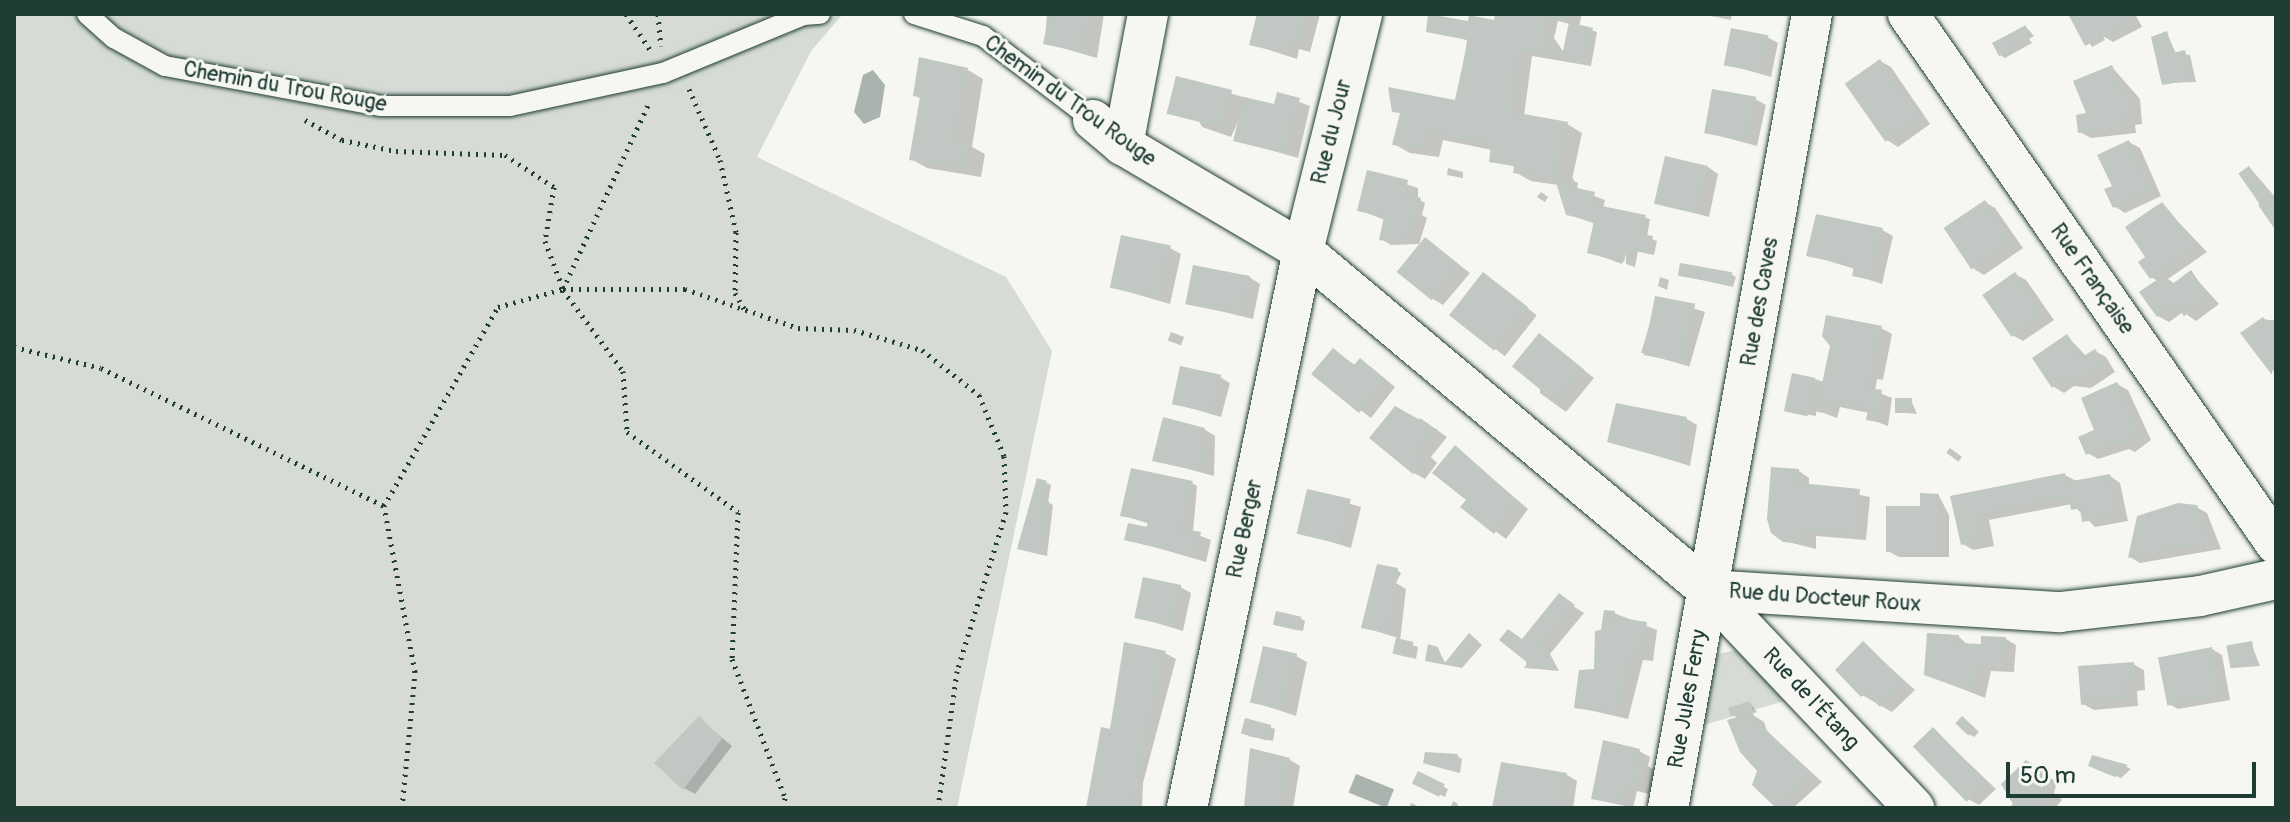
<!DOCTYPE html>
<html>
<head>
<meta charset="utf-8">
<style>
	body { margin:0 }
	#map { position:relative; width:2290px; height:822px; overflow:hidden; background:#f6f6f2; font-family:Pangolin,sans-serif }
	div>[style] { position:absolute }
	.green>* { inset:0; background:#d6dbd6 }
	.water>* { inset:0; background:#aab3ae; transform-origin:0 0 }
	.shadow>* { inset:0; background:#0003; transform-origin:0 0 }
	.building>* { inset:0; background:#c1c8c3; transform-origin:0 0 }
	.path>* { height:5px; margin-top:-2.5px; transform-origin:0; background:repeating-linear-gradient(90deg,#1f3d34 0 2px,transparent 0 8px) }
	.roads { filter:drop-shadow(0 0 2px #1f3d34) drop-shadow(0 0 2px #1f3d34) }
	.service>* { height:20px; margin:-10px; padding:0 10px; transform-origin:10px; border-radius:10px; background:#f6f6f2 }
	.minor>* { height:40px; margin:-20px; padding:0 20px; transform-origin:20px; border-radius:20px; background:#f6f6f2 }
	span { translate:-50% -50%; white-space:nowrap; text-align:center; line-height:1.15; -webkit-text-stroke:6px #f6f6f2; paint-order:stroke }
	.street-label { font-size:22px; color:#1f3d34 }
	.frame { position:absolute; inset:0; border:16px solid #1f3d34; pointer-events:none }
	.scale { position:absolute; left:2006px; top:762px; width:250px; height:36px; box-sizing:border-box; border:4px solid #1f3d34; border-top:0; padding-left:10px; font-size:24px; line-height:28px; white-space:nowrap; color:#1f3d34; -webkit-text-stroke:6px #f6f6f2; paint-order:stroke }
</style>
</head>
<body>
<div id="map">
	<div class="green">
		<div style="clip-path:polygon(14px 14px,843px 14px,811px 51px,757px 157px,1006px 277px,1052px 351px,957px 808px,14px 808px)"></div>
		<div style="clip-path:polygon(1736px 650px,1785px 701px,1753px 710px,1750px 701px,1731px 717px,1704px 725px,1713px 655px)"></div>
	</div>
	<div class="water">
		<div style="clip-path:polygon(873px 70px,885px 85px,880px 117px,864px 124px,854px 112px,863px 75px)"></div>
		<div style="left:1356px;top:774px;width:41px;height:20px;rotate:22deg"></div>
	</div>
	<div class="shadow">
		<div style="clip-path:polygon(1047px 14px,1104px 14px,1097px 58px,1045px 43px)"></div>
		<div style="clip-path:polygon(1259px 14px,1320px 14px,1310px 52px,1299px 49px,1297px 59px,1251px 44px)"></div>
		<div style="clip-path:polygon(evenodd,1498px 14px,1582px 14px,1579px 26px,1597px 32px,1591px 66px,1532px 56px,1524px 116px,1567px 124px,1582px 133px,1572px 180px,1578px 183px,1577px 190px,1605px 200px,1603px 208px,1650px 219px,1647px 237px,1657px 241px,1654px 255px,1638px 251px,1635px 267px,1626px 264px,1626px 247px,1622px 264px,1589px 252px,1596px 224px,1567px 214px,1558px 185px,1531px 181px,1515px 172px,1516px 167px,1491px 160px,1492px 150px,1443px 140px,1439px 157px,1410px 153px,1394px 144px,1402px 114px,1394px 110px,1465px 104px,1458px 99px,1467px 40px,1428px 31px,1493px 22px,1498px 14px,1558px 21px,1570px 24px,1565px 54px,1554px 38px,1558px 21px)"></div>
		<div style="clip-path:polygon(1700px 14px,1732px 14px,1731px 20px)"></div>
		<div style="clip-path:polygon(2070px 14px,2135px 14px,2142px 27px,2113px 42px,2103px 36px,2105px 40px,2092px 47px)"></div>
		<div style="clip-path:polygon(2026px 27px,2034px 36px,2029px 39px,2032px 43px,2005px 58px,2000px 55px)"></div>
		<div style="clip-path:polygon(2167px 33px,2176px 54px,2190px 55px,2196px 82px,2163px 83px)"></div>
		<div style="clip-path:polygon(1767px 37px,1778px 43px,1771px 77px,1726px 64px)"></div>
		<div style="clip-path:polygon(1880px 61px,1891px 67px,1930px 124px,1898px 147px,1887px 140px)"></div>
		<div style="clip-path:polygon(2112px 67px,2140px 99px,2142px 124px,2135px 125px,2136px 133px,2091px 138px,2080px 132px)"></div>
		<div style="clip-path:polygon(968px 70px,983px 79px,972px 147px,985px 154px,981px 177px,927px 168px,911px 159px,921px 99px,915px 95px)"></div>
		<div style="clip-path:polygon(1177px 78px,1275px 106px,1278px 94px,1310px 106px,1298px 158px,1235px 140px,1241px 115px,1231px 137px,1202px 127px)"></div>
		<div style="clip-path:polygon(1755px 99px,1766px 105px,1757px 146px,1705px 132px)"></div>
		<div style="clip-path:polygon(2129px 142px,2140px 148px,2161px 196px,2125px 213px,2114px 206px,2114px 187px)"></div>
		<div style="clip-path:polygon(1708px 167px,1718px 174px,1709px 217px,1657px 203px)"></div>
		<div style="clip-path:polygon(1448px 168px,1463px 172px,1463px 178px,1447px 175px)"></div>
		<div style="clip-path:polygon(2250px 168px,2276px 198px,2276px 227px,2258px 202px)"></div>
		<div style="clip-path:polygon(1368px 172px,1418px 188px,1418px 199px,1425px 203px,1422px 215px,1427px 218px,1419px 244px,1391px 245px,1381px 239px,1385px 220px,1359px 210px)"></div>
		<div style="clip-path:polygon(1541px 192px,1548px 197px,1545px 202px,1537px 197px)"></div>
		<div style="clip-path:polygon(1985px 202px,1995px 208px,2023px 248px,1984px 275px,1974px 269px)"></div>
		<div style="clip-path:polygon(2162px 205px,2207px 252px,2168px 279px,2175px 284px,2191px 273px,2219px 304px,2196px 321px,2183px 312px,2169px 322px,2158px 316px,2158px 281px,2151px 277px,2148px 258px)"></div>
		<div style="clip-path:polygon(1882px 230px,1893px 236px,1882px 284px,1854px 275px,1855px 269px,1809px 255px)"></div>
		<div style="clip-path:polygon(1426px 239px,1470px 273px,1443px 305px,1433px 299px)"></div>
		<div style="clip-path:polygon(1170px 248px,1181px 254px,1170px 304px,1112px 287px)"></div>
		<div style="left:1484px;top:274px;width:67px;height:52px;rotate:38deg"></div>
		<div style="clip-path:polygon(1731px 274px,1736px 277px,1733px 287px,1680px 275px)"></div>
		<div style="clip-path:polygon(2015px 274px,2026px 280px,2054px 320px,2023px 341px,2012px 335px)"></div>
		<div style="clip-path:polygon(1249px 277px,1260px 284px,1253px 319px,1187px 303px)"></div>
		<div style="clip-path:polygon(1660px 277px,1669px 280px,1667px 290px,1658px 286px)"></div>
		<div style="left:1657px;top:298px;width:50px;height:57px;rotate:16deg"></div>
		<div style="clip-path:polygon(2263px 319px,2276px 321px,2276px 375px,2251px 340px)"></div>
		<div style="clip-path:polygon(1881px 328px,1892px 334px,1883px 380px,1877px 379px,1875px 391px,1892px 398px,1888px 426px,1869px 419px,1869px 413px,1840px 407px,1837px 418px,1816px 410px,1816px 416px,1790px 411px,1814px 379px,1825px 382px)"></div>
		<div style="left:1171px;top:332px;width:14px;height:9px;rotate:21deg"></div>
		<div style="clip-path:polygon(1539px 335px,1594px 378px,1566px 412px,1540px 393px)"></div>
		<div style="clip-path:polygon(2067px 336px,2087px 357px,2095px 351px,2106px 357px,2115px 372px,2091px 388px,2074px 386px,2064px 393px,2054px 387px)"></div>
		<div style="clip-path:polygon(1333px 350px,1356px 366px,1360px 361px,1371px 367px,1395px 387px,1371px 418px,1314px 374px)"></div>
		<div style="clip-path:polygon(1220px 377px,1230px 383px,1221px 417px,1173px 403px)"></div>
		<div style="clip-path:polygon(2117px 384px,2128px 390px,2151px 440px,2135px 452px,2129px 449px,2098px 459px,2088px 453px)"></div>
		<div style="clip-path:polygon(1911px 400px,1917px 414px,1898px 412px)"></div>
		<div style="clip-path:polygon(1420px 418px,1447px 437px,1431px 457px,1437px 463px,1425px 479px,1414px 473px,1415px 422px)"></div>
		<div style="clip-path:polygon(1687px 419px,1697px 425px,1690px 466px,1610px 441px)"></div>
		<div style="clip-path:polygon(1204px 429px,1215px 436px,1214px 476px,1155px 460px)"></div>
		<div style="clip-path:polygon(1455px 447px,1528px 509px,1506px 539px,1463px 507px,1469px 499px)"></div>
		<div style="left:1950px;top:448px;width:15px;height:6px;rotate:37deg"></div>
		<div style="clip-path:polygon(1773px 469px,1799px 471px,1809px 478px,1809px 485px,1870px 497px,1866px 540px,1816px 536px,1816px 549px,1784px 541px)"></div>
		<div style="clip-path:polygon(2065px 475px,2076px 481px,2110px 476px,2120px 483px,2128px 521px,2095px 527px,2072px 504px,1989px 520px,1994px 546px,1973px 550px,1963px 544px,1953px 497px)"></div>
		<div style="clip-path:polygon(1047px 483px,1051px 485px,1048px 502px,1053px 505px,1047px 556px,1019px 548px)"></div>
		<div style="clip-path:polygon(1192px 483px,1197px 486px,1193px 533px,1211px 540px,1206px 562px,1127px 539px,1150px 524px,1122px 515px)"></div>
		<div style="clip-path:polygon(1308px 492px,1361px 507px,1351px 548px,1302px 533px)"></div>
		<div style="clip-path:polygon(1939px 496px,1949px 515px,1949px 557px,1899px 557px,1888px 551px)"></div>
		<div style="clip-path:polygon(2196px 507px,2207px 513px,2221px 549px,2140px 563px,2130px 557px)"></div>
		<div style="clip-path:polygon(1397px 570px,1401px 573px,1396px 583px,1406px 589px,1400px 641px,1418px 647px,1416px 659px,1395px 653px,1398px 638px,1363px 627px)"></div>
		<div style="clip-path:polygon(1180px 587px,1191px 593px,1183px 631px,1137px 617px)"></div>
		<div style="clip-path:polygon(1568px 603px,1584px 613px,1550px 654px,1559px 671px,1527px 668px,1523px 641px)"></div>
		<div style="clip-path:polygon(1614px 613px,1657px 630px,1653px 661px,1643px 660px,1628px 719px,1576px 707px,1596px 671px,1603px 632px)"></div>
		<div style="clip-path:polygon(1300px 618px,1305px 621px,1303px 631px,1280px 626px)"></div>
		<div style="clip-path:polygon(1958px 636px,1969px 646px,2006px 639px,2016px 645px,2014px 672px,1991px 671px,1985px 698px,1926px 674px)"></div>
		<div style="clip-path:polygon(1474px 638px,1482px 645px,1462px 668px,1427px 660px,1437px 648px,1446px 664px)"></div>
		<div style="clip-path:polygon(2251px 643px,2260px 666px,2232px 668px)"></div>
		<div style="clip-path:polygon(1864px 644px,1915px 690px,1892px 712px,1862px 695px)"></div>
		<div style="clip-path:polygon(2212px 649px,2222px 655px,2230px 700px,2178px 709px,2167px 703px)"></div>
		<div style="clip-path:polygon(1165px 653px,1176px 659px,1143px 783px,1142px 808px,1088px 808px,1111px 731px)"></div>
		<div style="clip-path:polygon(1296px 656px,1307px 662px,1296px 716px,1254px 702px)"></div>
		<div style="clip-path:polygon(2133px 664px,2144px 670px,2145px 690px,2137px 691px,2138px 706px,2094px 710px,2083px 704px)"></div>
		<div style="clip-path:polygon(1750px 703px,1757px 712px,1751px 714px,1764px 722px,1767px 731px,1822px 782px,1793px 808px,1776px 807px,1739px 719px,1733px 715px)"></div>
		<div style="clip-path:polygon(699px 719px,732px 746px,695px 794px,684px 788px)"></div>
		<div style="clip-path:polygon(1967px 721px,1979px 732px,1974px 737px,1969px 734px)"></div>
		<div style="clip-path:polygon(1270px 727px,1275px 729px,1273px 741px,1248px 736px)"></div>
		<div style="clip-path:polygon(1933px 729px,1996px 789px,1979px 805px,1968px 799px)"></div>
		<div style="clip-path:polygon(1639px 751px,1650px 757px,1648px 766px,1655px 770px,1649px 794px,1637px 791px,1633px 808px,1593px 798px)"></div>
		<div style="clip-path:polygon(1457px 756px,1462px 759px,1460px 773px,1430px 765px)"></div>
		<div style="clip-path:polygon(2093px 757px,2127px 767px,2131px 769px,2121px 778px,2095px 768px)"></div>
		<div style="clip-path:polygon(1290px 760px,1300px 766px,1293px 808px,1247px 806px)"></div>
		<div style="clip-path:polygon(2026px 763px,2057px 782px,2054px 793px,2062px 800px,2055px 808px,2012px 808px)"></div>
		<div style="clip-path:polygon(1419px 774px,1448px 789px,1445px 797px,1420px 786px)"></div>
		<div style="clip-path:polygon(1567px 775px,1577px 781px,1573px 808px,1494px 808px)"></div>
		<div style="clip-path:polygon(1453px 801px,1457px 803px,1459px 808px,1450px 808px)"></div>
		<div style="clip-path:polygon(1411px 803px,1422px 808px,1409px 808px)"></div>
	</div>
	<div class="building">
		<div style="clip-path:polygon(1049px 14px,1094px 14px,1086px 30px,1086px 53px,1043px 44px)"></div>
		<div style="clip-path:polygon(1257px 14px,1308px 14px,1299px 47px,1289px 45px,1287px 54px,1249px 45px)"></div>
		<div style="clip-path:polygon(1428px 14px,1468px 21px,1469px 15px,1494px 20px,1495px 14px,1570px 14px,1569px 22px,1548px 16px,1544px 33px,1551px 34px,1548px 48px,1563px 51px,1569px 22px,1593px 28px,1586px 64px,1521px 51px,1513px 112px,1568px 122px,1557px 175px,1574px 179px,1572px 187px,1595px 192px,1592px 204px,1646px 215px,1642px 234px,1653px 236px,1649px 254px,1627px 249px,1624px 262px,1587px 253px,1594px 221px,1566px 215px,1555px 179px,1513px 173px,1514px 166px,1489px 162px,1491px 145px,1428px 132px,1424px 149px,1392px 145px,1400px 113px,1392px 112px,1388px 87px,1455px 100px,1468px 40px,1426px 32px)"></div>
		<div style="clip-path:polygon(2068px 14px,2128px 14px,2132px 21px,2085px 46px)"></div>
		<div style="clip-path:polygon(2026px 25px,2028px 40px,1999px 56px,1992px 43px)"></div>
		<div style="left:1731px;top:28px;width:38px;height:38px;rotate:11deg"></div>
		<div style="clip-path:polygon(2167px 31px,2173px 53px,2185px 50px,2192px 80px,2162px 85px,2151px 37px)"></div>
		<div style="clip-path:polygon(919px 57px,968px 68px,956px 141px,970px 143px,965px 169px,909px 160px,920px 97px,913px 96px)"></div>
		<div style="left:1880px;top:59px;width:71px;height:43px;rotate:55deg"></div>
		<div style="clip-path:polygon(2112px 65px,2122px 91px,2129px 90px,2132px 119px,2125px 120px,2126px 128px,2078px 133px,2076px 115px,2086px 113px,2073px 81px)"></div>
		<div style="left:1176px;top:76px;width:58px;height:39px;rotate:14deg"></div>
		<div style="left:1712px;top:89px;width:45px;height:45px;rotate:10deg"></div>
		<div style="clip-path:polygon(1277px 92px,1300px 98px,1287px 154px,1233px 141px,1244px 97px,1274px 104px)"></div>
		<div style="clip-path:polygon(2129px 140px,2152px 190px,2113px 208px,2104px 189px,2112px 186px,2097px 155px)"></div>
		<div style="left:1665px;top:156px;width:44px;height:49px;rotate:13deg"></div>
		<div style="left:2249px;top:166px;width:35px;height:13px;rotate:55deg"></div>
		<div style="clip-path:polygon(1367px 170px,1408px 180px,1405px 194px,1421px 198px,1412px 232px,1401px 243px,1379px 240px,1384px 217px,1357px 211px)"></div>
		<div style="clip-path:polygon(2274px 195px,2276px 198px,2276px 231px,2258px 205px)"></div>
		<div style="left:1985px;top:200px;width:50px;height:50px;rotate:56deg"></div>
		<div style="clip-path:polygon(2162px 202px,2198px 246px,2150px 279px,2138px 262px,2145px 257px,2125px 227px)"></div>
		<div style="clip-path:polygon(1816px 214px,1883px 228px,1871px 280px,1852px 276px,1854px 266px,1806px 256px)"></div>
		<div style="left:1121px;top:235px;width:51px;height:54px;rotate:12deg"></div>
		<div style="left:1425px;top:237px;width:45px;height:45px;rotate:39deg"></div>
		<div style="left:1680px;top:263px;width:53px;height:13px;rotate:10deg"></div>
		<div style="left:1193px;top:265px;width:58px;height:40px;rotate:11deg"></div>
		<div style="clip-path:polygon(2191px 270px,2210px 298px,2184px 316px,2175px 304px,2157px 317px,2139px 292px,2164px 275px,2171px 285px)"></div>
		<div style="left:1483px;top:272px;width:57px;height:55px;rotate:38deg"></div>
		<div style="left:2015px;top:272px;width:51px;height:40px;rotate:55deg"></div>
		<div style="left:1655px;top:296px;width:41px;height:60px;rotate:11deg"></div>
		<div style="clip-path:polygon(1826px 315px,1882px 326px,1870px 388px,1882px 390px,1878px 422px,1866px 420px,1868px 410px,1829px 402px,1827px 413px,1816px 412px,1830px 346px,1822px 336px)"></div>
		<div style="clip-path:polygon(2263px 317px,2268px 324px,2276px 318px,2272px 375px,2240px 333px)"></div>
		<div style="left:1539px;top:333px;width:58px;height:43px;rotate:39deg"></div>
		<div style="clip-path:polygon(2067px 334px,2082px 357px,2095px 349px,2106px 365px,2072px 387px,2067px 378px,2052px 388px,2032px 358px)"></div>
		<div style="clip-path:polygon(1333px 348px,1354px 365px,1360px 358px,1386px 380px,1359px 413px,1311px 374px)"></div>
		<div style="left:1180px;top:366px;width:42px;height:39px;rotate:12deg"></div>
		<div style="left:1792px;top:373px;width:24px;height:39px;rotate:12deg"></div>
		<div style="clip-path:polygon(2117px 382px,2141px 434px,2123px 447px,2121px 442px,2086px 455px,2078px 437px,2094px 430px,2081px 398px)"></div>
		<div style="left:1895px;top:398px;width:17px;height:15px"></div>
		<div style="clip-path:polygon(1616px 403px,1687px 417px,1679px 462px,1607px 442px)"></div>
		<div style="clip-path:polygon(1395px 406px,1438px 430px,1421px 450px,1428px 456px,1413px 474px,1369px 438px)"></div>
		<div style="clip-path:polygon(1163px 417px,1205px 428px,1201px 446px,1208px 449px,1203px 472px,1152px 461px)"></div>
		<div style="clip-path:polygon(1455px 445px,1519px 502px,1494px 534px,1460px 507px,1466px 500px,1432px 473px)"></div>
		<div style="clip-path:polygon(1771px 467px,1799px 469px,1798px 481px,1810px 484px,1860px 489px,1856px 536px,1806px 531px,1805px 544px,1783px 542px,1771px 533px,1767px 519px)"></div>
		<div style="clip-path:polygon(1131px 468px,1193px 481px,1182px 529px,1201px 532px,1195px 557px,1124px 540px,1128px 523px,1147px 527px,1148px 521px,1120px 516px)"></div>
		<div style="clip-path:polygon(2065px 473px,2067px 482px,2110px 474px,2118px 516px,2082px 522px,2080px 508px,2071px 510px,2069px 497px,2023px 506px,1979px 515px,1984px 540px,1961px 545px,1950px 496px)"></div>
		<div style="clip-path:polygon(1037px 478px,1047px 481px,1043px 500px,1049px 501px,1042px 555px,1017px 549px)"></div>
		<div style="left:1307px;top:489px;width:45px;height:46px;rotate:13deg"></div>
		<div style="clip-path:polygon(1920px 493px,1939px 494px,1939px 552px,1886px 552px,1886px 506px,1920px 506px)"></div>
		<div style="clip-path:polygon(2178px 503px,2197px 505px,2212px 544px,2128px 558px,2137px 516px)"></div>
		<div style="clip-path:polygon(1377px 564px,1398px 568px,1390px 634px,1361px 628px)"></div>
		<div style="left:1143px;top:577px;width:39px;height:42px;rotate:12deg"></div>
		<div style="clip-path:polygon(1559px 593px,1575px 605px,1543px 645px,1556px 669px,1524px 668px,1528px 663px,1499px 640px,1508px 629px,1522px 639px)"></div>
		<div style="clip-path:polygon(1604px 610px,1615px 611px,1614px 617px,1647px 622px,1643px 656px,1633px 655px,1618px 714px,1574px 708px,1579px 670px,1594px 669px,1595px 631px,1601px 630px)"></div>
		<div style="left:1276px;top:611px;width:26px;height:14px;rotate:13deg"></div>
		<div style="clip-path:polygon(1469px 633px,1478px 641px,1457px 667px,1425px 661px,1428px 644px,1438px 647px,1444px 664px)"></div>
		<div style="clip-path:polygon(1927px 633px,1959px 635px,1958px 643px,1981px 644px,1981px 636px,2006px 637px,2003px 667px,1980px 666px,1974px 693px,1924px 675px)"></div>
		<div style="left:1396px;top:638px;width:18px;height:16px;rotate:13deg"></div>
		<div style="clip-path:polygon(1863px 641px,1906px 683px,1880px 707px,1866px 693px,1861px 697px,1835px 670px)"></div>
		<div style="left:2252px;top:641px;width:23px;height:26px;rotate:80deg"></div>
		<div style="clip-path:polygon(1124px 642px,1166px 651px,1133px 808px,1086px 808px,1101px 727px,1110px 729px)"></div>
		<div style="left:1263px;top:646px;width:35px;height:58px;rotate:13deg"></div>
		<div style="left:2212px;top:647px;width:49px;height:55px;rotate:79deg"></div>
		<div style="clip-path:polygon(2134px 662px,2135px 685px,2127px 686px,2128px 700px,2081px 705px,2078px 666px)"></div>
		<div style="left:1750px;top:701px;width:9px;height:23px;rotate:72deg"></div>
		<div style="clip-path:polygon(1753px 713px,1758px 728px,1764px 728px,1812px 775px,1776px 808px,1752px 785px,1757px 771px,1740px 752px,1727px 720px)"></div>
		<div style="clip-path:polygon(699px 716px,722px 739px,683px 790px,654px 763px)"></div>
		<div style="left:1962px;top:716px;width:18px;height:10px;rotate:43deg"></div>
		<div style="left:1245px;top:718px;width:27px;height:16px;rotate:15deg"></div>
		<div style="left:1933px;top:727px;width:77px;height:28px;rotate:46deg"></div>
		<div style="clip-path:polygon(1603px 740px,1640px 749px,1638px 760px,1645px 762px,1638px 789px,1626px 787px,1622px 805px,1591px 799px)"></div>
		<div style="clip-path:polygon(1250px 748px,1290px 758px,1282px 808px,1244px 807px)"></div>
		<div style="clip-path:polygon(1425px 752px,1458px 754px,1456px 772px,1423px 763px)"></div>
		<div style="clip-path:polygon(2092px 755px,2128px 765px,2115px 777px,2088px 766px)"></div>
		<div style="clip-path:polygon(2026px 760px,2047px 774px,2044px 785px,2053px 793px,2038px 808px,2009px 808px,2013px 804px,2001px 784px)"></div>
		<div style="clip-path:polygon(1501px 762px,1567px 773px,1561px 808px,1492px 808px)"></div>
		<div style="left:1418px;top:771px;width:30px;height:14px;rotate:26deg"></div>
	</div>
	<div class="path">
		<div style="left:626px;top:14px;width:45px;rotate:56deg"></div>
		<div style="left:658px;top:14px;width:32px;rotate:85deg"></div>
		<div style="left:689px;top:89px;width:77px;rotate:66.4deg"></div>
		<div style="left:720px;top:160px;width:74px;rotate:77.5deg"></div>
		<div style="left:736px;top:232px;width:61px;rotate:90.9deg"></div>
		<div style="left:735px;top:293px;width:22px;rotate:60deg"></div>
		<div style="left:305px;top:120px;width:42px;rotate:28.4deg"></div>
		<div style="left:342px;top:140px;width:55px;rotate:11.5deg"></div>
		<div style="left:396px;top:151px;width:109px;rotate:2.1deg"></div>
		<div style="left:505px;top:155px;width:59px;rotate:33.1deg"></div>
		<div style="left:554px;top:187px;width:55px;rotate:99.5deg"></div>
		<div style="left:545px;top:241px;width:51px;rotate:69.4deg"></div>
		<div style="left:563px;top:289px;width:122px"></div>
		<div style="left:685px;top:289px;width:120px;rotate:19deg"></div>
		<div style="left:798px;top:328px;width:56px;rotate:2deg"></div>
		<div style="left:854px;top:330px;width:71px;rotate:16.4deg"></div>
		<div style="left:922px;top:350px;width:73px;rotate:38.3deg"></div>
		<div style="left:979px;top:395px;width:66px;rotate:67.7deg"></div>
		<div style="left:1004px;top:456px;width:56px;rotate:88deg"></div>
		<div style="left:1006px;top:512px;width:166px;rotate:107.1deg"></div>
		<div style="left:957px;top:671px;width:138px;rotate:97.9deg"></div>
		<div style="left:563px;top:290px;width:101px;rotate:53.5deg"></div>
		<div style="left:623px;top:371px;width:61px;rotate:86.2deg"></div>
		<div style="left:627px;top:432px;width:137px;rotate:35.8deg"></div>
		<div style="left:738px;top:512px;width:147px;rotate:92.3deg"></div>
		<div style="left:732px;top:659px;width:149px;rotate:69.1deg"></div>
		<div style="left:785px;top:798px;width:10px;rotate:101deg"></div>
		<div style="left:14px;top:347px;width:89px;rotate:13.6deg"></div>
		<div style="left:101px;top:368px;width:315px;rotate:26deg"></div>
		<div style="left:402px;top:808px;width:137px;rotate:-84.5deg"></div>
		<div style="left:415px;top:672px;width:169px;rotate:-100.6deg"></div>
		<div style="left:384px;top:506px;width:229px;rotate:-60.2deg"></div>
		<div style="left:498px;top:307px;width:67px;rotate:-15.5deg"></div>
		<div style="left:563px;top:289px;width:205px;rotate:-65.2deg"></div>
	</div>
	<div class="roads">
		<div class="service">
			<div style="left:87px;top:14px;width:36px;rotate:42deg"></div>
			<div style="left:114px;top:38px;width:58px;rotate:28.8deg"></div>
			<div style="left:165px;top:66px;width:220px;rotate:10.5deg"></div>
			<div style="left:381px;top:106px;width:129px"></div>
			<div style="left:510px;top:106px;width:157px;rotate:-12.2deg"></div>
			<div style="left:663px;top:73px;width:152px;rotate:-22.4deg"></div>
			<div style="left:804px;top:15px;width:16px;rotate:-4deg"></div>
			<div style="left:914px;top:14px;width:72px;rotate:17.7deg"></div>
			<div style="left:983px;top:36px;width:138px;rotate:37.4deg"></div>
		</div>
		<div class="minor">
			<div style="left:1908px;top:14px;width:645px;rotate:55.23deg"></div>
			<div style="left:1093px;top:120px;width:39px;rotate:40deg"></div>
			<div style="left:1123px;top:145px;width:209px;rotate:30.5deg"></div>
			<div style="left:1303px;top:251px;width:528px;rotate:39.93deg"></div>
			<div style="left:1708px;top:590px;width:353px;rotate:3.6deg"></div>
			<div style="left:2060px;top:612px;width:141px;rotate:-6.5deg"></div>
			<div style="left:2200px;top:596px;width:78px;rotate:-12.6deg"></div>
			<div style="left:1123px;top:145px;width:133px;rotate:-79.2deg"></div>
			<div style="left:1708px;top:590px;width:300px;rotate:46.6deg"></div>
			<div style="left:1187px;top:808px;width:569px;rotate:-78.24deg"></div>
			<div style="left:1303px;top:251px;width:244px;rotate:-76deg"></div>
			<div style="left:1668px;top:808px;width:807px;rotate:-79.72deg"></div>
		</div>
	</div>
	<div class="street-label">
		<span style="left:285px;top:87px;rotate:10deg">Chemin du Trou Rouge</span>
		<span style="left:1070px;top:101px;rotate:36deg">Chemin du Trou Rouge</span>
		<span style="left:1332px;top:132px;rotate:-76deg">Rue du Jour</span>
		<span style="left:2092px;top:279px;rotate:55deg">Rue Française</span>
		<span style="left:1760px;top:302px;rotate:-80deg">Rue des Caves</span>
		<span style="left:1245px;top:529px;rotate:-78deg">Rue Berger</span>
		<span style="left:1825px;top:598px;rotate:4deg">Rue du Docteur Roux</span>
		<span style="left:1688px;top:699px;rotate:-80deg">Rue Jules Ferry</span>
		<span style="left:1811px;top:699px;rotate:47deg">Rue de l'Étang</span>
	</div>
	<div class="frame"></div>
	<div class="scale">50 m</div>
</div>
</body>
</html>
